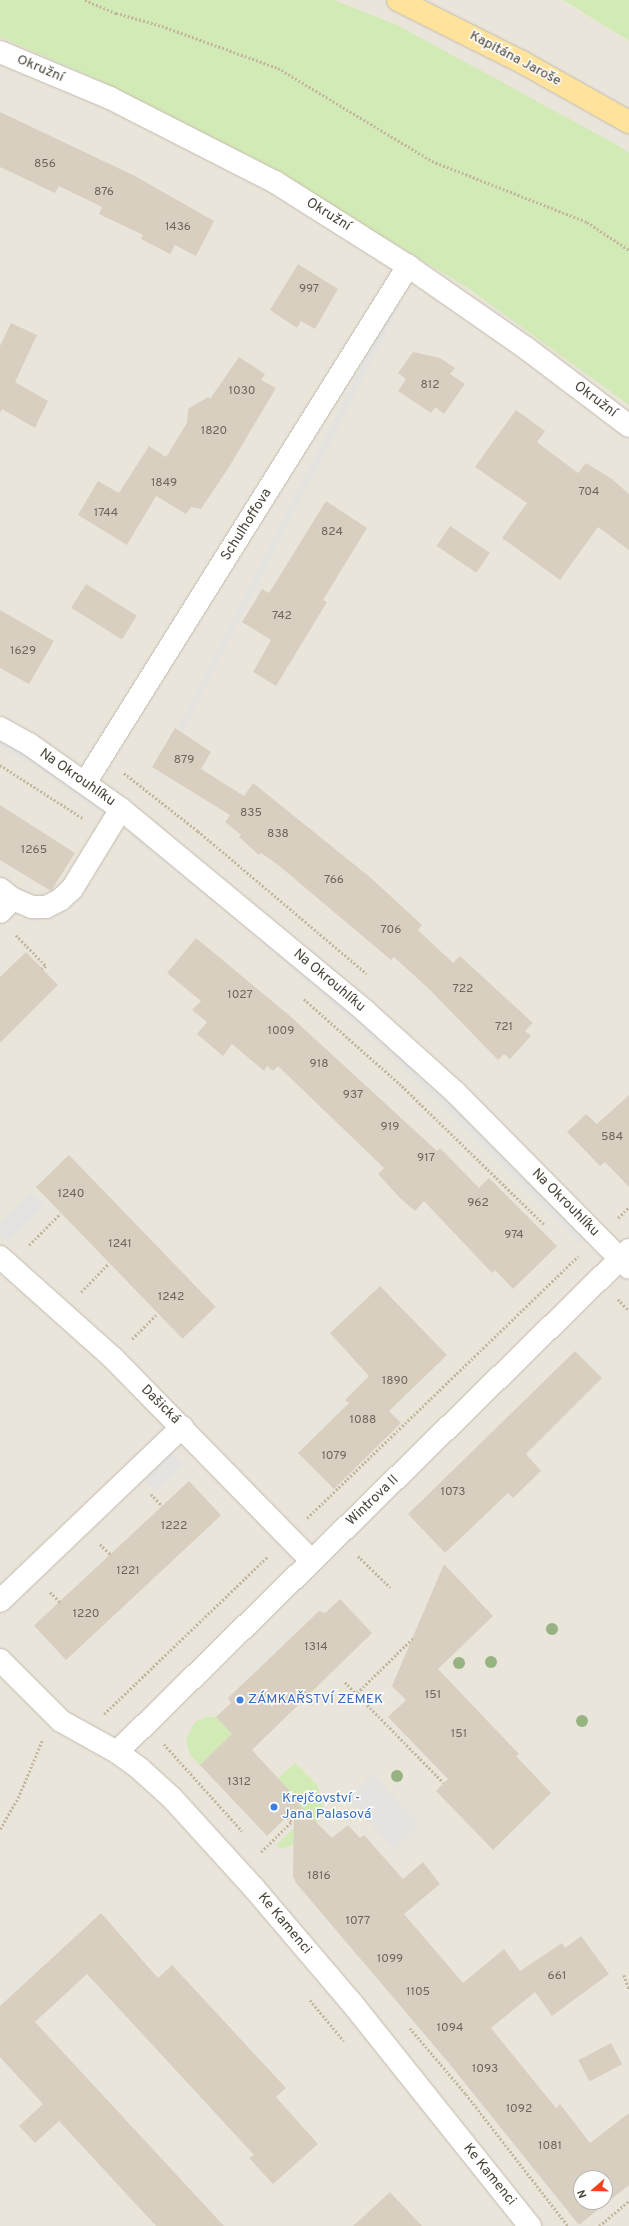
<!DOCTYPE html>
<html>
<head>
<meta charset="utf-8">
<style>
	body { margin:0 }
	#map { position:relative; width:629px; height:2226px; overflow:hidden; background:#f6f3ec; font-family:Overpass,sans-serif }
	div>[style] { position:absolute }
	.residential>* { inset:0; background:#eae5da }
	.green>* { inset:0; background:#d2eab5 }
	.parking>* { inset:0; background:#e5e3e0; transform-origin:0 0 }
	.building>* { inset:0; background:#d8cfc1; transform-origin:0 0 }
	.path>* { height:2.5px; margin-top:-1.25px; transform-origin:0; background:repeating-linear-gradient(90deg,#c4b79f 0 2px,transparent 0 4px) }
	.roads { filter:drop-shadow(0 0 1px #c2bbae) drop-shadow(0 0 1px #c2bbae) }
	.street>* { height:22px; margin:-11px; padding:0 11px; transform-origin:11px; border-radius:11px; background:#fff }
	.primary>* { height:22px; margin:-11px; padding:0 11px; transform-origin:11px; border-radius:11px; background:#ffe39c }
	.trees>* { width:12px; height:12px; margin:-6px; border-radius:50%; background:#97b381 }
	.dots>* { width:11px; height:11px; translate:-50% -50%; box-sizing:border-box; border:2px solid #fff; border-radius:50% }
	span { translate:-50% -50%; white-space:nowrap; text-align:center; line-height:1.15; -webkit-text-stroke:3px #fff; paint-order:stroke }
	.number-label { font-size:12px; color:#6e675b }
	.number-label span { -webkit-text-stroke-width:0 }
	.street-label { font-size:14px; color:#4b4439 }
	.shop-label { font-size:14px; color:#366cbe }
	.left { translate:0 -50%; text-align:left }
	.north { position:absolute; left:573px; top:2170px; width:40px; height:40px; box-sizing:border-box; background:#fff; border:1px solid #b7b4b0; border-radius:50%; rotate:250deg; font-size:11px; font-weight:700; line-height:16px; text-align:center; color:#4b4439 }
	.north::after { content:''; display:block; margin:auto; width:14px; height:18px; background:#fc3f1d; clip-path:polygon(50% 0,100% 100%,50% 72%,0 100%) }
</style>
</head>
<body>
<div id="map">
	<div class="residential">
		<div style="clip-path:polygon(evenodd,0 0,563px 0,629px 41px,629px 2226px,0 2226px,0 0,581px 2178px,605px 2178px,605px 2202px,581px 2202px,581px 2178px)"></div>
	</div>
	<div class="green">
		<div style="clip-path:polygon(0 0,334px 0,397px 25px,619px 146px,629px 153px,629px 405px,468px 288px,259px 161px,99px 80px,0 37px)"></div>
		<div style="clip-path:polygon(563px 0,629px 0,629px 41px)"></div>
		<div style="clip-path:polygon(207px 1717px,216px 1717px,232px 1734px,200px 1765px,190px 1755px,186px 1740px,195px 1722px)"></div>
		<div style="clip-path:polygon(295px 1763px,318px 1786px,323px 1808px,318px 1820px,310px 1828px,289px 1847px,281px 1848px,276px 1845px,302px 1821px,293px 1810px,301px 1803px,278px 1778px)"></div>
	</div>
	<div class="parking">
		<div style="left:394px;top:302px;width:7px;height:529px;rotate:27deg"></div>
		<div style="clip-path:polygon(0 737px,101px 804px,96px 811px,40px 769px,0 747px)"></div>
		<div style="clip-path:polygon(141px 831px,390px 1042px,587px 1237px,580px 1244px,384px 1049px,240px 923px,134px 839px)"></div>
		<div style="clip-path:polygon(32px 1191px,45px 1205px,7px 1242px,0 1235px,0 1223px)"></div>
		<div style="left:171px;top:1451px;width:19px;height:39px;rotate:47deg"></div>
		<div style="left:373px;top:1774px;width:69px;height:36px;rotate:47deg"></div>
	</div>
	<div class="building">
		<div style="clip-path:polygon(0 112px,135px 176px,214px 221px,196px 256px,175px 245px,170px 254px,141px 239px,143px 235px,99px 214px,102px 207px,59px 186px,55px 193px,0 167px)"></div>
		<div style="clip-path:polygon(298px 264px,338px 289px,315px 329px,301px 321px,297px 328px,270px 310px)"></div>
		<div style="clip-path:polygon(11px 323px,37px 335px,15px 382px,48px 401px,35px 428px,2px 409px,0 413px,0 346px)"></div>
		<div style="clip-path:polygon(413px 352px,440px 358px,455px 368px,450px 374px,465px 384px,444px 414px,435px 407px,431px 413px,398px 391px,406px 379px,398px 373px)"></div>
		<div style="clip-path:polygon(239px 357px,265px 374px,261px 380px,276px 388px,229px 467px,201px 509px,191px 507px,186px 514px,156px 496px,127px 545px,78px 515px,98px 481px,119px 493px,149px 446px,166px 457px,187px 423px,188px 409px,208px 397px,210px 399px)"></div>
		<div style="clip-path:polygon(516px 410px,545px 431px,537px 442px,578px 473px,586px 463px,612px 479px,629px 494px,629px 550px,598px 527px,560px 580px,502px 538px,527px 503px,475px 467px)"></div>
		<div style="clip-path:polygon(326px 501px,367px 528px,323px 600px,327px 602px,276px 686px,253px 672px,271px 640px,242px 622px,262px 589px,269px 593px)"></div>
		<div style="left:450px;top:526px;width:48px;height:24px;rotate:34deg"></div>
		<div style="left:86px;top:584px;width:60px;height:28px;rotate:32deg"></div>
		<div style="clip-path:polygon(0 610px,54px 641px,29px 684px,0 668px)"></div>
		<div style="clip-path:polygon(175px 728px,211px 752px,201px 769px,244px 796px,253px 783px,371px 878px,422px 925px,418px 930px,453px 963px,460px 956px,533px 1023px,525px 1031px,531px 1036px,510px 1059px,504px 1054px,498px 1060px,429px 989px,394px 957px,391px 960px,277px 864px,261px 853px,259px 855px,239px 837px,241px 835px,225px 822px,230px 815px,152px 767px)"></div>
		<div style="clip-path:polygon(0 805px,75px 853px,51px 891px,0 860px)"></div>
		<div style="clip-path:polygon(196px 938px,290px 1016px,437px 1151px,440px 1148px,479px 1188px,489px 1178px,557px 1246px,513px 1289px,495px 1270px,492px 1273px,424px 1201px,415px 1211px,400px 1198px,378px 1174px,384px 1168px,278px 1066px,273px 1071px,267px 1066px,264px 1071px,232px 1044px,223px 1056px,197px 1034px,207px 1022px,192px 1010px,201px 1001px,167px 973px)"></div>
		<div style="clip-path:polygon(26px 952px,58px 985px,0 1043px,0 977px)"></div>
		<div style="clip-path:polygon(629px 1095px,629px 1187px,605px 1162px,600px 1166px,567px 1132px,586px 1114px,597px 1124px)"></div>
		<div style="left:69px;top:1155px;width:211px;height:46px;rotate:46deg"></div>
		<div style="clip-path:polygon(380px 1286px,447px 1355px,389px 1411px,401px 1423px,334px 1489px,298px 1453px,349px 1403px,345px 1400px,369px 1376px,330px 1333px)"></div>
		<div style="clip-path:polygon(575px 1351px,602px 1378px,526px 1454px,541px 1471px,513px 1498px,508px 1493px,445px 1553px,408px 1514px)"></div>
		<div style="left:189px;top:1481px;width:47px;height:212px;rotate:47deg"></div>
		<div style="clip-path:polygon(444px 1564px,493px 1616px,438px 1669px,519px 1754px,516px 1756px,551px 1793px,493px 1850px,436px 1791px,448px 1779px,388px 1717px,406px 1700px,392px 1686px)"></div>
		<div style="clip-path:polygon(evenodd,340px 1599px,372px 1633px,252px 1750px,301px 1803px,299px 1805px,332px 1838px,348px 1825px,360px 1838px,364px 1835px,403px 1879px,423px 1862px,440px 1884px,404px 1914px,463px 1983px,504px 1949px,520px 1971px,562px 1943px,565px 1948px,581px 1936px,609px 1974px,552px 2016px,535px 1992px,491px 2028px,556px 2108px,560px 2104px,590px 2143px,629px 2113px,629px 2185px,579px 2225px,448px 2062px,296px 1883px,293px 1876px,294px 1810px,267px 1836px,200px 1765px,232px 1734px,216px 1717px,231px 1703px,228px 1698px,319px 1611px,325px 1613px,340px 1599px,581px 2178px,605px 2178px,605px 2202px,581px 2202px,581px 2178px)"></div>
		<div style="clip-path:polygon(101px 1913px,158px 1978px,172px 1965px,286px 2088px,276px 2097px,318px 2144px,273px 2184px,249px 2158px,254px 2155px,87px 1974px,35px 2022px,224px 2226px,156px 2226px,59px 2121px,35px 2143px,19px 2126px,43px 2104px,0 2057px,0 2006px)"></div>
		<div style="left:611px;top:2043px;width:24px;height:37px;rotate:62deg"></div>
		<div style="clip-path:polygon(390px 2192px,422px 2226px,353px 2226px)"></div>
	</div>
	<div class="path">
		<div style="left:85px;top:0;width:34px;rotate:23deg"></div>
		<div style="left:116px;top:13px;width:48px;rotate:15.8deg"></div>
		<div style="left:162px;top:26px;width:123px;rotate:19.9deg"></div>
		<div style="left:278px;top:68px;width:180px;rotate:31.1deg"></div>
		<div style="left:432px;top:161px;width:167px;rotate:21.5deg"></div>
		<div style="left:587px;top:222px;width:50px;rotate:33.7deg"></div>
		<div style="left:0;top:765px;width:100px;rotate:32.7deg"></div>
		<div style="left:124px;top:773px;width:94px;rotate:38.1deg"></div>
		<div style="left:198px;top:831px;width:221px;rotate:40.2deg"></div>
		<div style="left:16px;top:935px;width:43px;rotate:45.9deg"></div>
		<div style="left:46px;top:966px;width:5px;rotate:143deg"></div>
		<div style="left:304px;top:999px;width:131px;rotate:41.6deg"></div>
		<div style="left:402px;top:1086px;width:198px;rotate:44.2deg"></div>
		<div style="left:618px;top:1218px;width:16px;rotate:-45deg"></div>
		<div style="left:29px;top:1245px;width:44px;rotate:-45deg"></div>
		<div style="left:81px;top:1292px;width:39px;rotate:-46deg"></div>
		<div style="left:618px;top:1299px;width:16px;rotate:47deg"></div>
		<div style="left:132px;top:1339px;width:35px;rotate:-45deg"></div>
		<div style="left:151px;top:1494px;width:16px;rotate:47deg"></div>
		<div style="left:307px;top:1518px;width:377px;rotate:-44deg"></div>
		<div style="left:100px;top:1544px;width:16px;rotate:45deg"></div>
		<div style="left:358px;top:1556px;width:45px;rotate:44.1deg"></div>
		<div style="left:50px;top:1592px;width:16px;rotate:45deg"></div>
		<div style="left:345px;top:1682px;width:141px;rotate:45.6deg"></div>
		<div style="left:357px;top:1693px;width:78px;rotate:-44.5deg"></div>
		<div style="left:104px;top:1714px;width:228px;rotate:-43.9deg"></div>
		<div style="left:164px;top:1744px;width:117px;rotate:48.1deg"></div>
		<div style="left:0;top:1829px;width:36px;rotate:-60deg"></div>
		<div style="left:18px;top:1798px;width:62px;rotate:-67.2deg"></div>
		<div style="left:261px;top:1852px;width:42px;rotate:-45deg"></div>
		<div style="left:291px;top:1822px;width:6px;rotate:-129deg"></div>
		<div style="left:624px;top:1975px;width:15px;rotate:70deg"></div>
		<div style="left:310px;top:2000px;width:53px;rotate:50.3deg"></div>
		<div style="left:410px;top:2028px;width:87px;rotate:49.7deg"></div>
		<div style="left:466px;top:2094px;width:167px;rotate:52.3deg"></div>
		<div style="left:599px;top:2226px;width:39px;rotate:-40deg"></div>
	</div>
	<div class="roads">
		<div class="street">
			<div style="left:0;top:52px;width:119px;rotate:22.7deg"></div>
			<div style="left:110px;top:98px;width:185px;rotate:27deg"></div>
			<div style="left:275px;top:182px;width:157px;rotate:32.3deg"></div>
			<div style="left:408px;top:266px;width:144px;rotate:34.8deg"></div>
			<div style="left:526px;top:348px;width:129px;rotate:37.1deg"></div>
			<div style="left:0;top:728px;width:33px;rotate:29deg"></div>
			<div style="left:29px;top:744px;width:113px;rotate:35.2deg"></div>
			<div style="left:121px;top:809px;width:317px;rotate:39.6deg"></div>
			<div style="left:365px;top:1011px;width:121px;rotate:42deg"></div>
			<div style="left:455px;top:1092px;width:247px;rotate:45.3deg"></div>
			<div style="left:85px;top:783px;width:610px;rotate:-58deg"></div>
			<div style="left:0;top:889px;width:16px;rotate:38deg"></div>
			<div style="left:13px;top:899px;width:18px;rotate:135deg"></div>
			<div style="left:13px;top:899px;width:21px;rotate:23deg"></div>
			<div style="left:32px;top:907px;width:14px"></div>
			<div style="left:46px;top:907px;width:16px;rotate:-27deg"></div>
			<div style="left:60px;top:900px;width:16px;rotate:-43deg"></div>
			<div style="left:72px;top:889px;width:94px;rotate:-58.5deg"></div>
			<div style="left:0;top:1257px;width:152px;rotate:41.8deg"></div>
			<div style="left:113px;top:1358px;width:284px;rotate:45.6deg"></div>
			<div style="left:0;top:1601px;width:252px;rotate:-43.7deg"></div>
			<div style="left:0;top:1660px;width:86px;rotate:45deg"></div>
			<div style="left:61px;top:1721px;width:64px;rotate:29deg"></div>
			<div style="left:117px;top:1752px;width:29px;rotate:36deg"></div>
			<div style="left:140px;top:1769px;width:43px;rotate:42.2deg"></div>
			<div style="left:172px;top:1798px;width:120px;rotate:47.7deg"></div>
			<div style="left:253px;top:1887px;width:151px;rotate:49.6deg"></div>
			<div style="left:351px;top:2002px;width:287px;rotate:51.4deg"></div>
			<div style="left:117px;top:1752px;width:717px;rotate:-44.43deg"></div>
		</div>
		<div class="primary">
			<div style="left:398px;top:0;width:139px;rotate:26.6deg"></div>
			<div style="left:522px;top:62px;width:123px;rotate:29.3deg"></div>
		</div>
	</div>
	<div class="trees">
		<div style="left:552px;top:1629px"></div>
		<div style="left:491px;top:1662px"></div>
		<div style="left:459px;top:1663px"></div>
		<div style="left:582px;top:1721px"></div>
		<div style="left:397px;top:1776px"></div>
	</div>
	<div class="dots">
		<div style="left:240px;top:1700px;background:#3f7fe0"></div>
		<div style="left:274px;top:1807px;background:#3f7fe0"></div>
	</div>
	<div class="number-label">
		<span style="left:45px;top:165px">856</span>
		<span style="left:104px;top:193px">876</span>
		<span style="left:178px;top:228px">1436</span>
		<span style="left:309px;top:290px">997</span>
		<span style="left:430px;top:386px">812</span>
		<span style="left:242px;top:392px">1030</span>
		<span style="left:214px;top:432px">1820</span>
		<span style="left:164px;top:484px">1849</span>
		<span style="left:589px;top:493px">704</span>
		<span style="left:106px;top:514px">1744</span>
		<span style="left:332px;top:533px">824</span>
		<span style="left:282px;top:617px">742</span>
		<span style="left:23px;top:652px">1629</span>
		<span style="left:184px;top:761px">879</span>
		<span style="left:251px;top:814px">835</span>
		<span style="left:278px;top:835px">838</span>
		<span style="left:34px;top:851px">1265</span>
		<span style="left:334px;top:881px">766</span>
		<span style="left:391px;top:931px">706</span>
		<span style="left:463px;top:990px">722</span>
		<span style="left:240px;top:996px">1027</span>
		<span style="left:504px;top:1028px">721</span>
		<span style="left:281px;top:1032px">1009</span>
		<span style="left:319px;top:1065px">918</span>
		<span style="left:353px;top:1096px">937</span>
		<span style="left:390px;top:1128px">919</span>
		<span style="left:612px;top:1138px">584</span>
		<span style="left:426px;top:1159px">917</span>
		<span style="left:71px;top:1195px">1240</span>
		<span style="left:478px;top:1204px">962</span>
		<span style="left:514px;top:1236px">974</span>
		<span style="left:120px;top:1245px">1241</span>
		<span style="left:171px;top:1298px">1242</span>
		<span style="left:395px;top:1382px">1890</span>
		<span style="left:363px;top:1421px">1088</span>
		<span style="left:334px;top:1457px">1079</span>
		<span style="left:453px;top:1493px">1073</span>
		<span style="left:174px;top:1527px">1222</span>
		<span style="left:128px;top:1572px">1221</span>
		<span style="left:86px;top:1615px">1220</span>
		<span style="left:316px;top:1648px">1314</span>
		<span style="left:433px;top:1696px">151</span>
		<span style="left:459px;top:1735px">151</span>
		<span style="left:239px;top:1783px">1312</span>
		<span style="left:319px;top:1877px">1816</span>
		<span style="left:358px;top:1922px">1077</span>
		<span style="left:390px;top:1960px">1099</span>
		<span style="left:557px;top:1977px">661</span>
		<span style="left:418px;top:1993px">1105</span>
		<span style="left:450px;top:2029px">1094</span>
		<span style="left:485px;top:2070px">1093</span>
		<span style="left:519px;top:2110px">1092</span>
		<span style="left:550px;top:2147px">1081</span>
	</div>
	<div class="street-label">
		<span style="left:515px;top:59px;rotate:28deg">Kapitána Jaroše</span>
		<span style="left:40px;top:69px;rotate:23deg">Okružní</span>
		<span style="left:328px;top:215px;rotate:32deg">Okružní</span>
		<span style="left:595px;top:400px;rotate:37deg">Okružní</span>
		<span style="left:247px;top:525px;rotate:-58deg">Schulhoffova</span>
		<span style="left:77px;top:778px;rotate:35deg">Na Okrouhlíku</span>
		<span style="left:329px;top:981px;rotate:40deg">Na Okrouhlíku</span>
		<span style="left:565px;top:1203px;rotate:45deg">Na Okrouhlíku</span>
		<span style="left:160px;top:1405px;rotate:45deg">Dašická</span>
		<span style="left:373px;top:1501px;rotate:-44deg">Wintrova II</span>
		<span style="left:284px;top:1924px;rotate:50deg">Ke Kamenci</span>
		<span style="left:489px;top:2175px;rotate:51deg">Ke Kamenci</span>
	</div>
	<div class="shop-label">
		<span class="left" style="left:248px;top:1700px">ZÁMKAŘSTVÍ ZEMEK</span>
		<span class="left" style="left:282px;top:1807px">Krejčovství -<br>Jana Palasová</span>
	</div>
	<div class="north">N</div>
</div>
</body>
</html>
